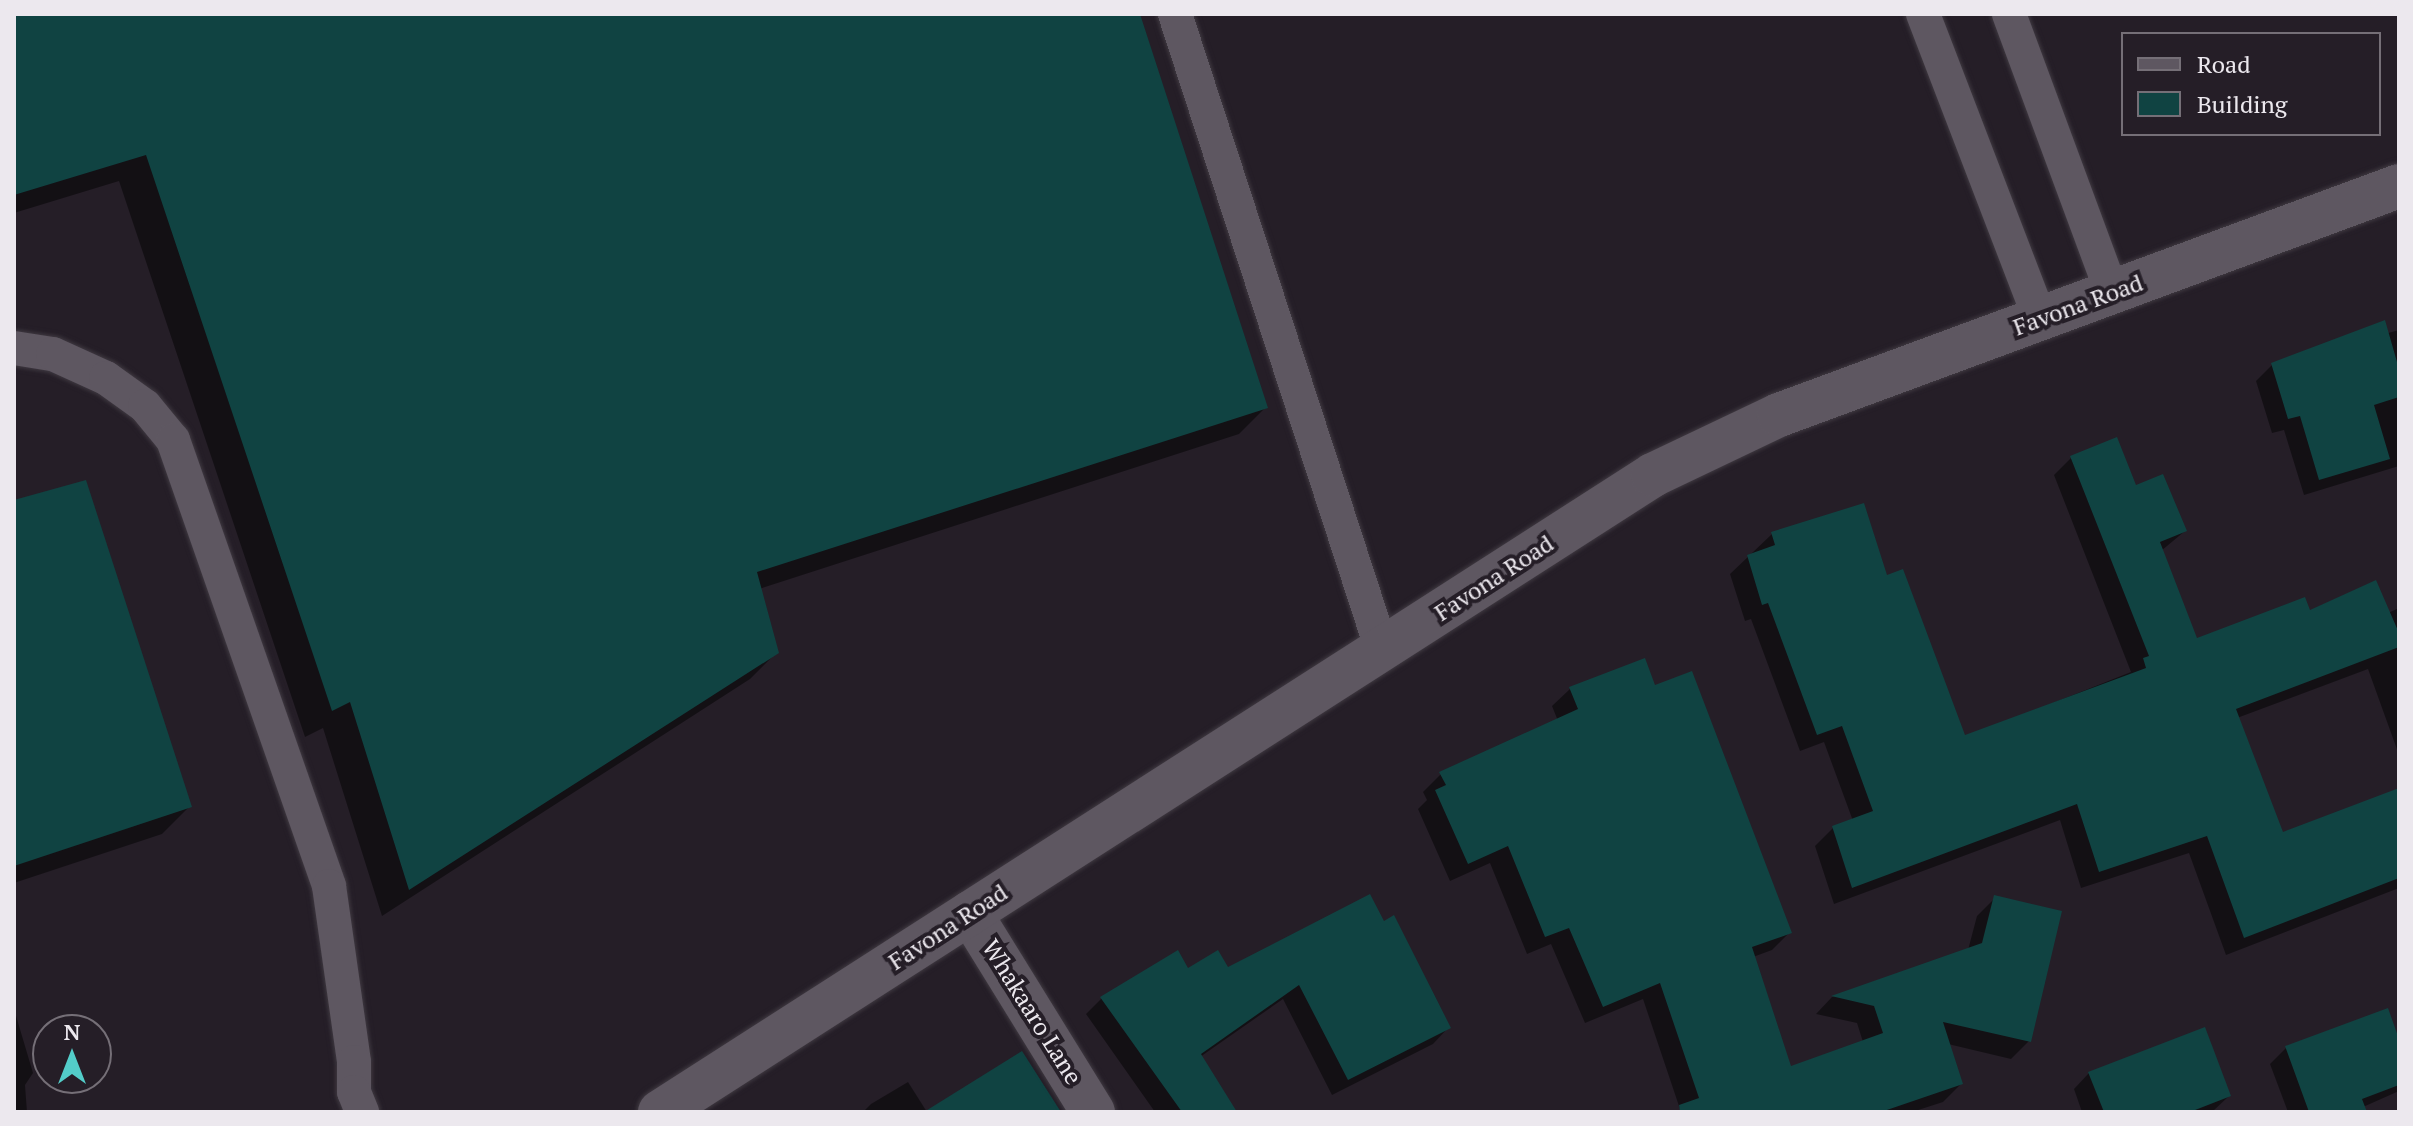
<!DOCTYPE html>
<html>
<head>
<meta charset="utf-8">
<style>
	body { margin:0 }
	#map { position:relative; width:2413px; height:1126px; overflow:hidden; background:#251e27; font-family:"PT Serif",serif }
	div>[style] { position:absolute }
	.shadow>* { inset:0; background:#0007 }
	.building>* { inset:0; background:#104342 }
	.roads { filter:drop-shadow(0 0 2px #3f3941) drop-shadow(0 0 2px #3f3941) }
	.service>* { height:34px; margin:-17px; padding:0 17px; transform-origin:17px; border-radius:17px; background:#5e5761 }
	.minor>* { height:44px; margin:-22px; padding:0 22px; transform-origin:22px; border-radius:22px; background:#5e5761 }
	.secondary>* { height:44px; margin:-22px; padding:0 22px; transform-origin:22px; border-radius:22px; background:#5e5761 }
	span { translate:-50% -50%; white-space:nowrap; text-align:center; line-height:1.15; -webkit-text-stroke:8px #251e27; paint-order:stroke }
	.street-label { font-size:24px; color:#ece8ee }
	.frame { position:absolute; inset:0; border:16px solid #ece8ee; pointer-events:none }
	.legend { position:absolute; left:2121px; top:32px; width:260px; height:104px; box-sizing:border-box; background:#251e27; border:2px solid #756f77; margin:0; padding:10px 14px; list-style:none; font-size:24px; color:#ece8ee }
	.legend li { display:flex; align-items:center; gap:16px; height:40px }
	.legend b { width:40px; border:2px solid #756f77 }
	.north { position:absolute; left:32px; top:1014px; width:80px; height:80px; box-sizing:border-box; background:#251e27; border:2px solid #756f77; border-radius:50%; rotate:0deg; font-size:22px; font-weight:700; line-height:32px; text-align:center; color:#ece8ee }
	.north::after { content:''; display:block; margin:auto; width:28px; height:36px; background:#53cdc9; clip-path:polygon(50% 0,100% 100%,50% 72%,0 100%) }
</style>
</head>
<body>
<div id="map">
	<div class="shadow">
		<div style="clip-path:polygon(14px 14px,1138px 14px,1266px 407px,1239px 434px,759px 589px,777px 652px,750px 679px,382px 916px,323px 728px,305px 737px,119px 181px,14px 213px)"></div>
		<div style="clip-path:polygon(2399px 330px,2399px 466px,2304px 495px,2284px 430px,2272px 433px,2256px 381px,2272px 365px)"></div>
		<div style="clip-path:polygon(2071px 458px,2135px 488px,2185px 531px,2161px 551px,2196px 640px,2309px 613px,2388px 613px,2399px 608px,2399px 755px,2368px 669px,2237px 718px,2282px 834px,2399px 790px,2399px 888px,2226px 955px,2189px 853px,2081px 888px,2060px 820px,1834px 904px,1815px 846px,1833px 828px,1853px 821px,1824px 742px,1800px 751px,1751px 619px,1745px 621px,1730px 574px,1772px 534px,1886px 578px,1964px 738px,2131px 672px,2054px 475px)"></div>
		<div style="clip-path:polygon(14px 502px,189px 807px,162px 834px,14px 883px)"></div>
		<div style="clip-path:polygon(1653px 687px,1790px 932px,1772px 950px,1753px 957px,1789px 1068px,1863px 1042px,1857px 1023px,1816px 1014px,1832px 997px,1968px 950px,1977px 916px,1995px 898px,2029px 1041px,2011px 1059px,1948px 1044px,1961px 1084px,1943px 1102px,1912px 1112px,1681px 1112px,1643px 999px,1585px 1023px,1551px 944px,1527px 954px,1490px 863px,1450px 881px,1418px 809px,1427px 800px,1423px 792px,1441px 774px,1558px 721px,1552px 706px,1570px 689px)"></div>
		<div style="clip-path:polygon(1369px 897px,1448px 1028px,1433px 1044px,1332px 1095px,1283px 999px,1200px 1057px,1234px 1112px,1155px 1112px,1086px 1014px,1101px 999px,1177px 953px,1187px 971px,1227px 969px)"></div>
		<div style="clip-path:polygon(14px 1009px,33px 1073px,25px 1085px,27px 1112px,14px 1112px)"></div>
		<div style="clip-path:polygon(2399px 1045px,2399px 1091px,2363px 1107px,2365px 1112px,2288px 1112px,2270px 1064px,2286px 1048px)"></div>
		<div style="clip-path:polygon(2089px 1073px,2229px 1096px,2212px 1112px,2082px 1112px,2074px 1089px)"></div>
		<div style="clip-path:polygon(908px 1082px,927px 1112px,863px 1112px,871px 1104px)"></div>
	</div>
	<div class="building">
		<div style="clip-path:polygon(14px 14px,1140px 14px,1268px 408px,757px 572px,779px 653px,409px 890px,350px 702px,332px 711px,146px 155px,14px 195px)"></div>
		<div style="clip-path:polygon(2385px 320px,2399px 369px,2399px 397px,2374px 405px,2390px 459px,2319px 480px,2300px 416px,2288px 419px,2271px 363px)"></div>
		<div style="clip-path:polygon(2117px 437px,2136px 485px,2163px 474px,2187px 531px,2160px 542px,2197px 638px,2305px 597px,2310px 610px,2376px 580px,2399px 633px,2399px 647px,2236px 709px,2283px 832px,2399px 788px,2399px 878px,2244px 938px,2207px 836px,2099px 872px,2077px 804px,1852px 888px,1832px 826px,1873px 811px,1842px 726px,1817px 735px,1768px 603px,1762px 605px,1747px 555px,1775px 545px,1771px 532px,1864px 503px,1887px 575px,1903px 569px,1965px 735px,2146px 668px,2143px 658px,2149px 656px,2070px 456px)"></div>
		<div style="clip-path:polygon(86px 480px,192px 807px,14px 866px,14px 500px)"></div>
		<div style="clip-path:polygon(1645px 658px,1655px 685px,1692px 671px,1792px 933px,1752px 947px,1791px 1066px,1883px 1033px,1874px 1006px,1831px 996px,1982px 943px,1994px 895px,2062px 911px,2031px 1042px,1943px 1022px,1963px 1084px,1881px 1112px,1680px 1112px,1679px 1105px,1699px 1098px,1660px 983px,1603px 1007px,1569px 928px,1545px 937px,1508px 846px,1468px 864px,1435px 790px,1446px 785px,1439px 772px,1578px 709px,1569px 687px)"></div>
		<div style="clip-path:polygon(1370px 894px,1384px 921px,1394px 915px,1451px 1028px,1348px 1080px,1299px 985px,1201px 1054px,1237px 1112px,1182px 1112px,1100px 997px,1178px 950px,1188px 968px,1218px 950px,1228px 967px)"></div>
		<div style="clip-path:polygon(2388px 1008px,2399px 1039px,2399px 1085px,2362px 1099px,2367px 1112px,2309px 1112px,2285px 1046px)"></div>
		<div style="clip-path:polygon(2205px 1027px,2231px 1096px,2190px 1112px,2104px 1112px,2088px 1072px)"></div>
		<div style="clip-path:polygon(1022px 1051px,1061px 1112px,924px 1112px)"></div>
	</div>
	<div class="roads">
		<div class="service">
			<div style="left:1175px;top:14px;width:669px;rotate:71.97deg"></div>
			<div style="left:1923px;top:14px;width:327px;rotate:69deg"></div>
			<div style="left:2009px;top:14px;width:296px;rotate:69.7deg"></div>
			<div style="left:14px;top:348px;width:39px;rotate:9deg"></div>
			<div style="left:53px;top:354px;width:58px;rotate:24.4deg"></div>
			<div style="left:106px;top:378px;width:48px;rotate:35.7deg"></div>
			<div style="left:145px;top:406px;width:44px;rotate:50.5deg"></div>
			<div style="left:173px;top:440px;width:472px;rotate:70.7deg"></div>
			<div style="left:329px;top:886px;width:178px;rotate:81.9deg"></div>
			<div style="left:354px;top:1062px;width:30px;rotate:90deg"></div>
			<div style="left:354px;top:1092px;width:22px;rotate:68deg"></div>
		</div>
		<div class="minor">
			<div style="left:970px;top:913px;width:234px;rotate:58.3deg"></div>
		</div>
		<div class="secondary">
			<div style="left:660px;top:1112px;width:1180px;rotate:-32.68deg"></div>
			<div style="left:1653px;top:475px;width:140px;rotate:-25.5deg"></div>
			<div style="left:1779px;top:415px;width:661px;rotate:-20.27deg"></div>
		</div>
	</div>
	<div class="street-label">
		<span style="left:2078px;top:305px;rotate:-20deg">Favona Road</span>
		<span style="left:1494px;top:578px;rotate:-33deg">Favona Road</span>
		<span style="left:948px;top:927px;rotate:-33deg">Favona Road</span>
		<span style="left:1032px;top:1012px;rotate:58deg">Whakaaro Lane</span>
	</div>
	<div class="frame"></div>
	<ul class="legend">
	<li><b style="height:10px;background:#5e5761"></b>Road</li>
	<li><b style="height:22px;background:#104342"></b>Building</li>
	</ul>
	<div class="north">N</div>
</div>
</body>
</html>
